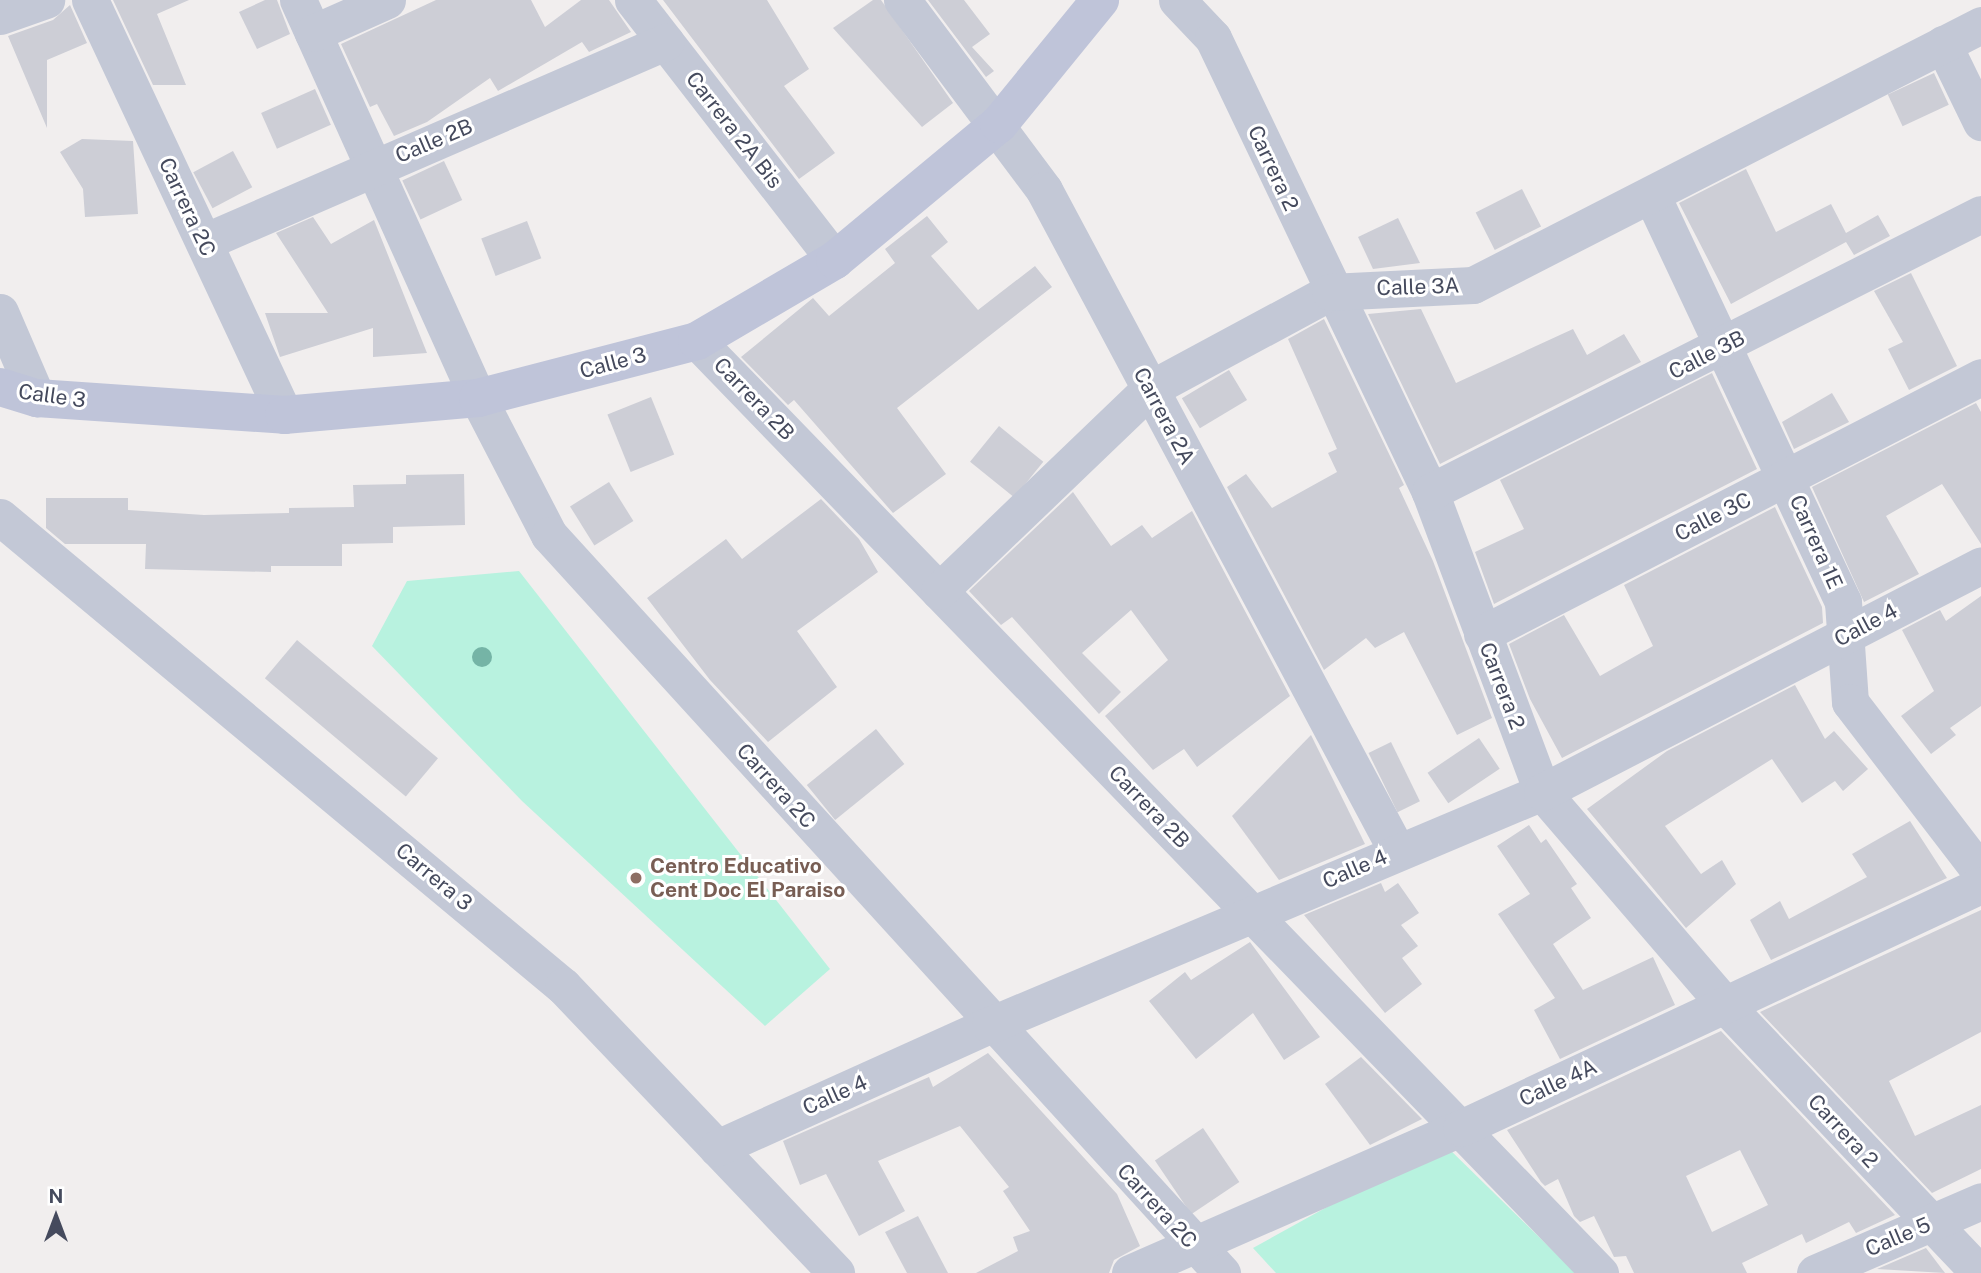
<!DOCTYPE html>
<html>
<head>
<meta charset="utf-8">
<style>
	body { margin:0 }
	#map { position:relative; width:1981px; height:1273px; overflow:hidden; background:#f1eeee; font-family:"Public Sans",sans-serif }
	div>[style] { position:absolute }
	.green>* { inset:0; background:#b8f2df }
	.building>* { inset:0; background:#cdced6; transform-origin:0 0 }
	.minor>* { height:37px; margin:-18.5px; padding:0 18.5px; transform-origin:18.5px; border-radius:18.5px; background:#c3c8d6 }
	.secondary>* { height:38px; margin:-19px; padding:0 19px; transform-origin:19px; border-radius:19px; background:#bfc4d9 }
	.trees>* { width:20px; height:20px; margin:-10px; border-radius:50%; background:#75b4a6 }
	.dots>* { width:19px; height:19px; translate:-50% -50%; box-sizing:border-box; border:4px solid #fff; border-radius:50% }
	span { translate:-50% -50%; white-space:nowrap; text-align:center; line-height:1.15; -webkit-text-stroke:6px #fff; paint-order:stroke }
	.street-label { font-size:21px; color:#454a5d }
	.education-label { font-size:21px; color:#785e54; font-weight:700 }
	.left { translate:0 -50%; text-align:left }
	.north { position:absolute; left:21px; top:1182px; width:70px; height:70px; -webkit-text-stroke:5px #fff; paint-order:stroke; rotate:0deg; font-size:19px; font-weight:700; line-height:28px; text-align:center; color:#454a5d }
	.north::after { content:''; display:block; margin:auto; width:24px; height:32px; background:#454a5d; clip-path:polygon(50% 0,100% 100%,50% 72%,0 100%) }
</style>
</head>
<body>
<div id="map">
	<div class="green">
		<div style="clip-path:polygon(519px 571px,830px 969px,765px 1026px,522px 801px,372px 646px,407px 581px)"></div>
		<div style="clip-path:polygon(1443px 1143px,1576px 1273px,1276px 1273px,1253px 1248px)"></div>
	</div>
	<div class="building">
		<div style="clip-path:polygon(113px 0,189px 0,157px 14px,186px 85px,153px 85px)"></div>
		<div style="clip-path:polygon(265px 0,277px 0,290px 34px,257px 49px,239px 12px)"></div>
		<div style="clip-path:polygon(436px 0,531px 0,545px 27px,581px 0,609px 0,631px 32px,589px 52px,582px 42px,498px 91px,490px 78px,427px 122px,394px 136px,377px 104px,370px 107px,341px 44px)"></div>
		<div style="clip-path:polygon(663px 0,767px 0,809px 69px,784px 86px,835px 153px,799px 179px)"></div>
		<div style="clip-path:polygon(873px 0,881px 0,953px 103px,922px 127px,833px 28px)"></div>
		<div style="clip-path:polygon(928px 0,964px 0,990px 34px,972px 47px,994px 71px,986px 77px)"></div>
		<div style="clip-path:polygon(70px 5px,87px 43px,47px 60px,47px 128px,8px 36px,53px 20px)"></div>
		<div style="left:1934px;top:73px;width:35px;height:51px;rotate:65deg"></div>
		<div style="left:315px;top:89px;width:39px;height:59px;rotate:66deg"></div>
		<div style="clip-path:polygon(82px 139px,133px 141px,138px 214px,85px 217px,83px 189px,60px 152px)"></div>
		<div style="left:233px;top:151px;width:41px;height:45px;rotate:62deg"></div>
		<div style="left:444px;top:161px;width:43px;height:46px;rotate:65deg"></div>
		<div style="clip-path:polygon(1746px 169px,1776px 232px,1831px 204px,1846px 233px,1878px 215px,1890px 236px,1854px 255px,1846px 242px,1731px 304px,1679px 203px)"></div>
		<div style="left:1522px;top:189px;width:42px;height:52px;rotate:63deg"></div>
		<div style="clip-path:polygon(927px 216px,948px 242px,931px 256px,978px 310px,1035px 266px,1052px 287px,897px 408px,946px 474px,893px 513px,794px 400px,788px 405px,741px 357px,813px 298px,829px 316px,895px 263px,885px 249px)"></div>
		<div style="clip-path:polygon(313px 217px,331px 244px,374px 220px,427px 353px,373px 357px,373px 328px,280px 357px,265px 313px,328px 313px,276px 233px)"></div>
		<div style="clip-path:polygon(1398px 218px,1420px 263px,1373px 269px,1358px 237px)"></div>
		<div style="left:527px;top:221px;width:40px;height:49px;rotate:69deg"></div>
		<div style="clip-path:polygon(1911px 273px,1957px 366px,1909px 390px,1888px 349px,1903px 342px,1874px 291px)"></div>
		<div style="clip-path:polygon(1421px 309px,1456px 383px,1573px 329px,1587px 355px,1624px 334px,1641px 362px,1440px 464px,1368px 314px)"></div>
		<div style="clip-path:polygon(1324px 319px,1404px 485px,1399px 488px,1433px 561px,1492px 718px,1457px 735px,1404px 632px,1375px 648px,1366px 638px,1324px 670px,1227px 487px,1246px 474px,1272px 508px,1337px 472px,1328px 453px,1337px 449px,1288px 339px)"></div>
		<div style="left:1229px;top:370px;width:35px;height:55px;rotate:59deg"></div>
		<div style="clip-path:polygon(1712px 373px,1757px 469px,1494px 604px,1475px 552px,1524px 529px,1500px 480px)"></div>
		<div style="clip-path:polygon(1832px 393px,1849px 422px,1794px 449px,1782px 422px)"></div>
		<div style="left:651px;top:397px;width:62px;height:47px;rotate:68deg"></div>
		<div style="clip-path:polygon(1976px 403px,1981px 412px,1981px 544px,1942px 484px,1886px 516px,1919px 574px,1864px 602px,1812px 487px)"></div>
		<div style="left:999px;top:426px;width:57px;height:46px;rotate:39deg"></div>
		<div style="clip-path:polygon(464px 474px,465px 525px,393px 527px,393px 543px,342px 544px,342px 566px,271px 566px,271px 572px,145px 569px,146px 544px,65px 544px,46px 528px,46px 498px,128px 498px,128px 510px,204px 515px,289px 513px,289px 508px,354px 507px,353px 485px,406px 484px,406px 475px)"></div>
		<div style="left:609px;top:482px;width:46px;height:46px;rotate:58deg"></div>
		<div style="clip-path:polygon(1073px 492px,1111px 546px,1142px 525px,1152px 538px,1192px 511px,1290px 696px,1197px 767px,1184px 749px,1153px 770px,1105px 716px,1168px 660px,1131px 610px,1082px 653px,1121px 692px,1099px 714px,1012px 617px,1001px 625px,969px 591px)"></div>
		<div style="clip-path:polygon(821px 499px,859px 539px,878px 572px,797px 631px,837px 687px,768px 742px,710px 680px,647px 598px,726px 539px,742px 559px)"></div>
		<div style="clip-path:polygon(1775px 507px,1822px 607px,1823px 623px,1562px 758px,1530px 699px,1509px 644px,1564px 615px,1600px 676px,1653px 646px,1624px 585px)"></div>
		<div style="clip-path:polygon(1981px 596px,1981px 706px,1950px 728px,1956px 735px,1931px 754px,1901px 716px,1934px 691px,1902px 630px,1940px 610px,1946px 621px)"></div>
		<div style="left:297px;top:640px;width:184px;height:50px;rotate:40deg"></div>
		<div style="clip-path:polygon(1795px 685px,1825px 739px,1834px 731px,1868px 769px,1843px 791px,1835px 781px,1802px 803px,1772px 759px,1665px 826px,1701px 874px,1722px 860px,1736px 884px,1686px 928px,1587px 809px,1667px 751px)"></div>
		<div style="left:876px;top:729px;width:45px;height:89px;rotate:51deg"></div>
		<div style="clip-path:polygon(1311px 735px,1365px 844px,1279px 880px,1232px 816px)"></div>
		<div style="left:1479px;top:738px;width:37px;height:62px;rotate:56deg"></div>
		<div style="left:1391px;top:742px;width:66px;height:25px;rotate:64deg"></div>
		<div style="clip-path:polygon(1910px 821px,1947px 878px,1771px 960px,1750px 920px,1780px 901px,1789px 919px,1867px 877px,1852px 854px)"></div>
		<div style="clip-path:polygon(1529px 825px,1541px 843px,1546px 839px,1577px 884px,1571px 888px,1591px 918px,1553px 944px,1583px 990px,1653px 957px,1675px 1005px,1560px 1059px,1534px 1010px,1555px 998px,1498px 914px,1530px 894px,1497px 846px)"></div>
		<div style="clip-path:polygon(1381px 883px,1385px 892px,1398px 883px,1419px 913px,1401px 925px,1418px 946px,1402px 958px,1422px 984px,1385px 1013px,1304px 915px)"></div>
		<div style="clip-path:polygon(1981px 910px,1981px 1032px,1889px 1081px,1915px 1136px,1981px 1105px,1981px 1169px,1932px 1193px,1760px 1012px)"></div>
		<div style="clip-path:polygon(1250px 942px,1320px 1037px,1284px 1060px,1253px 1013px,1196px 1059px,1149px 1001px,1185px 972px,1191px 980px)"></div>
		<div style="clip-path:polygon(evenodd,1721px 1031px,1895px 1215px,1856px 1233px,1849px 1222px,1806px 1243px,1802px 1234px,1742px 1263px,1747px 1273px,1634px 1273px,1626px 1256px,1614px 1257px,1594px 1216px,1580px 1222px,1574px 1216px,1558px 1179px,1545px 1186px,1541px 1182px,1507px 1130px,1721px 1031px,1740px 1150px,1768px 1205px,1712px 1232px,1686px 1176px,1740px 1150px)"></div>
		<div style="clip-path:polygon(988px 1053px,1117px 1194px,1140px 1246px,1114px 1260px,1109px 1273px,976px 1273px,1018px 1251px,1013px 1237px,1030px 1231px,1003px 1191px,1009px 1187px,960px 1126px,878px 1161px,905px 1211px,859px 1236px,826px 1174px,800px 1185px,783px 1141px,929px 1077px,933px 1087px)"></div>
		<div style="clip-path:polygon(1361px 1057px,1422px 1119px,1370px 1145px,1325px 1084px)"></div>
		<div style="left:1203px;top:1128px;width:65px;height:58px;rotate:56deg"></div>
		<div style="clip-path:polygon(918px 1216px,948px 1273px,907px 1273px,885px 1232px)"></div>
		<div style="clip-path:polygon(1926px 1248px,1945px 1273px,1877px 1269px)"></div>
	</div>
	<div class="minor">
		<div style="left:90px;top:0;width:458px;rotate:64.9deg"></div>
		<div style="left:298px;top:0;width:437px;rotate:65.7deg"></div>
		<div style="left:478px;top:398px;width:154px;rotate:62.6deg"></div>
		<div style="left:549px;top:535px;width:999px;rotate:47.64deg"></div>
		<div style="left:633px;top:0;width:329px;rotate:52.2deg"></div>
		<div style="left:902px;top:0;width:237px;rotate:53.2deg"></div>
		<div style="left:1044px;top:190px;width:749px;rotate:61.9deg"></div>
		<div style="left:1177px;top:0;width:52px;rotate:46.5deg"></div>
		<div style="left:1213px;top:38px;width:503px;rotate:64.45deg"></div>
		<div style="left:1430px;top:492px;width:320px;rotate:69.5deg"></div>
		<div style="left:1542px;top:792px;width:281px;rotate:49.3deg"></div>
		<div style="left:1725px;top:1005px;width:369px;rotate:46.5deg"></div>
		<div style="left:0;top:16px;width:49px;rotate:-19.2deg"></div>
		<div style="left:313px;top:33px;width:81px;rotate:-24deg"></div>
		<div style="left:1943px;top:44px;width:87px;rotate:64deg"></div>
		<div style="left:1653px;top:198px;width:446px;rotate:64.8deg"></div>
		<div style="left:1843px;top:602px;width:100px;rotate:86deg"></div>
		<div style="left:1850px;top:702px;width:215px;rotate:52.5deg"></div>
		<div style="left:204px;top:242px;width:503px;rotate:-23.45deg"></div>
		<div style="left:0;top:312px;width:94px;rotate:66.7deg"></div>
		<div style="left:697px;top:341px;width:1298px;rotate:45.91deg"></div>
		<div style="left:1430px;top:492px;width:617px;rotate:-26.77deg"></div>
		<div style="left:0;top:517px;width:733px;rotate:39.8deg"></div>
		<div style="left:563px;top:986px;width:396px;rotate:46.4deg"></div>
		<div style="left:939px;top:591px;width:292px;rotate:-43.8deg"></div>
		<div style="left:1150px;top:389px;width:204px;rotate:-28.3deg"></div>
		<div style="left:1330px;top:292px;width:143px;rotate:-2.8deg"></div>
		<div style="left:1473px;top:285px;width:571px;rotate:-27.1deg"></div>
		<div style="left:1482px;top:634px;width:561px;rotate:-27.25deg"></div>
		<div style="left:717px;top:1148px;width:299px;rotate:-24.3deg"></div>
		<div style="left:990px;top:1025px;width:599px;rotate:-22.88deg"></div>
		<div style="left:1542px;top:792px;width:494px;rotate:-27.3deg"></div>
		<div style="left:1130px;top:1273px;width:361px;rotate:-23.7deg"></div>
		<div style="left:1461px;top:1128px;width:574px;rotate:-25.05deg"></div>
		<div style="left:1815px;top:1273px;width:181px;rotate:-23.4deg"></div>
	</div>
	<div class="secondary">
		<div style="left:0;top:387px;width:39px;rotate:17deg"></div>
		<div style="left:37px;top:398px;width:248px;rotate:3.9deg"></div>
		<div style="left:284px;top:415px;width:195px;rotate:-5deg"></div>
		<div style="left:478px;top:398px;width:226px;rotate:-14.6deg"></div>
		<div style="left:697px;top:341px;width:160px;rotate:-30.4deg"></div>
		<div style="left:835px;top:260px;width:213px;rotate:-39.7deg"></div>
		<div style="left:999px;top:124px;width:160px;rotate:-50.8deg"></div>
	</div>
	<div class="trees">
		<div style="left:482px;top:657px"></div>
	</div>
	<div class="dots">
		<div style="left:636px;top:878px;background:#8d6e63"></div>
	</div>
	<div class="street-label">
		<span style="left:734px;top:130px;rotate:52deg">Carrera 2A Bis</span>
		<span style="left:434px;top:141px;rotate:-23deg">Calle 2B</span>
		<span style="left:1273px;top:168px;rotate:65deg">Carrera 2</span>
		<span style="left:187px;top:207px;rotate:65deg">Carrera 2C</span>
		<span style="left:1418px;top:287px;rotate:-2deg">Calle 3A</span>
		<span style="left:1707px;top:355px;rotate:-27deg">Calle 3B</span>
		<span style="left:613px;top:363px;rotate:-15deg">Calle 3</span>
		<span style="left:52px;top:396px;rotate:8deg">Calle 3</span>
		<span style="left:754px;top:399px;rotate:46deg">Carrera 2B</span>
		<span style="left:1164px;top:416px;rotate:62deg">Carrera 2A</span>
		<span style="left:1713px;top:517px;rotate:-27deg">Calle 3C</span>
		<span style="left:1816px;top:542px;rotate:66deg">Carrera 1E</span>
		<span style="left:1866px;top:625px;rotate:-28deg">Calle 4</span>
		<span style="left:1502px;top:686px;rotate:69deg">Carrera 2</span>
		<span style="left:776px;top:786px;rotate:48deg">Carrera 2C</span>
		<span style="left:1149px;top:807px;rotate:46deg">Carrera 2B</span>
		<span style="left:1355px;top:869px;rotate:-23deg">Calle 4</span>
		<span style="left:434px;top:877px;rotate:40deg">Carrera 3</span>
		<span style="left:1558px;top:1083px;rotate:-25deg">Calle 4A</span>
		<span style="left:835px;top:1095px;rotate:-24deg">Calle 4</span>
		<span style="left:1843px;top:1131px;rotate:47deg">Carrera 2</span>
		<span style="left:1157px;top:1206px;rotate:47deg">Carrera 2C</span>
		<span style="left:1898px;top:1237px;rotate:-23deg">Calle 5</span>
	</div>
	<div class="education-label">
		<span class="left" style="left:650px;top:878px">Centro Educativo<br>Cent Doc El Paraiso</span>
	</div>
	<div class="north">N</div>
</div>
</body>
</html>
